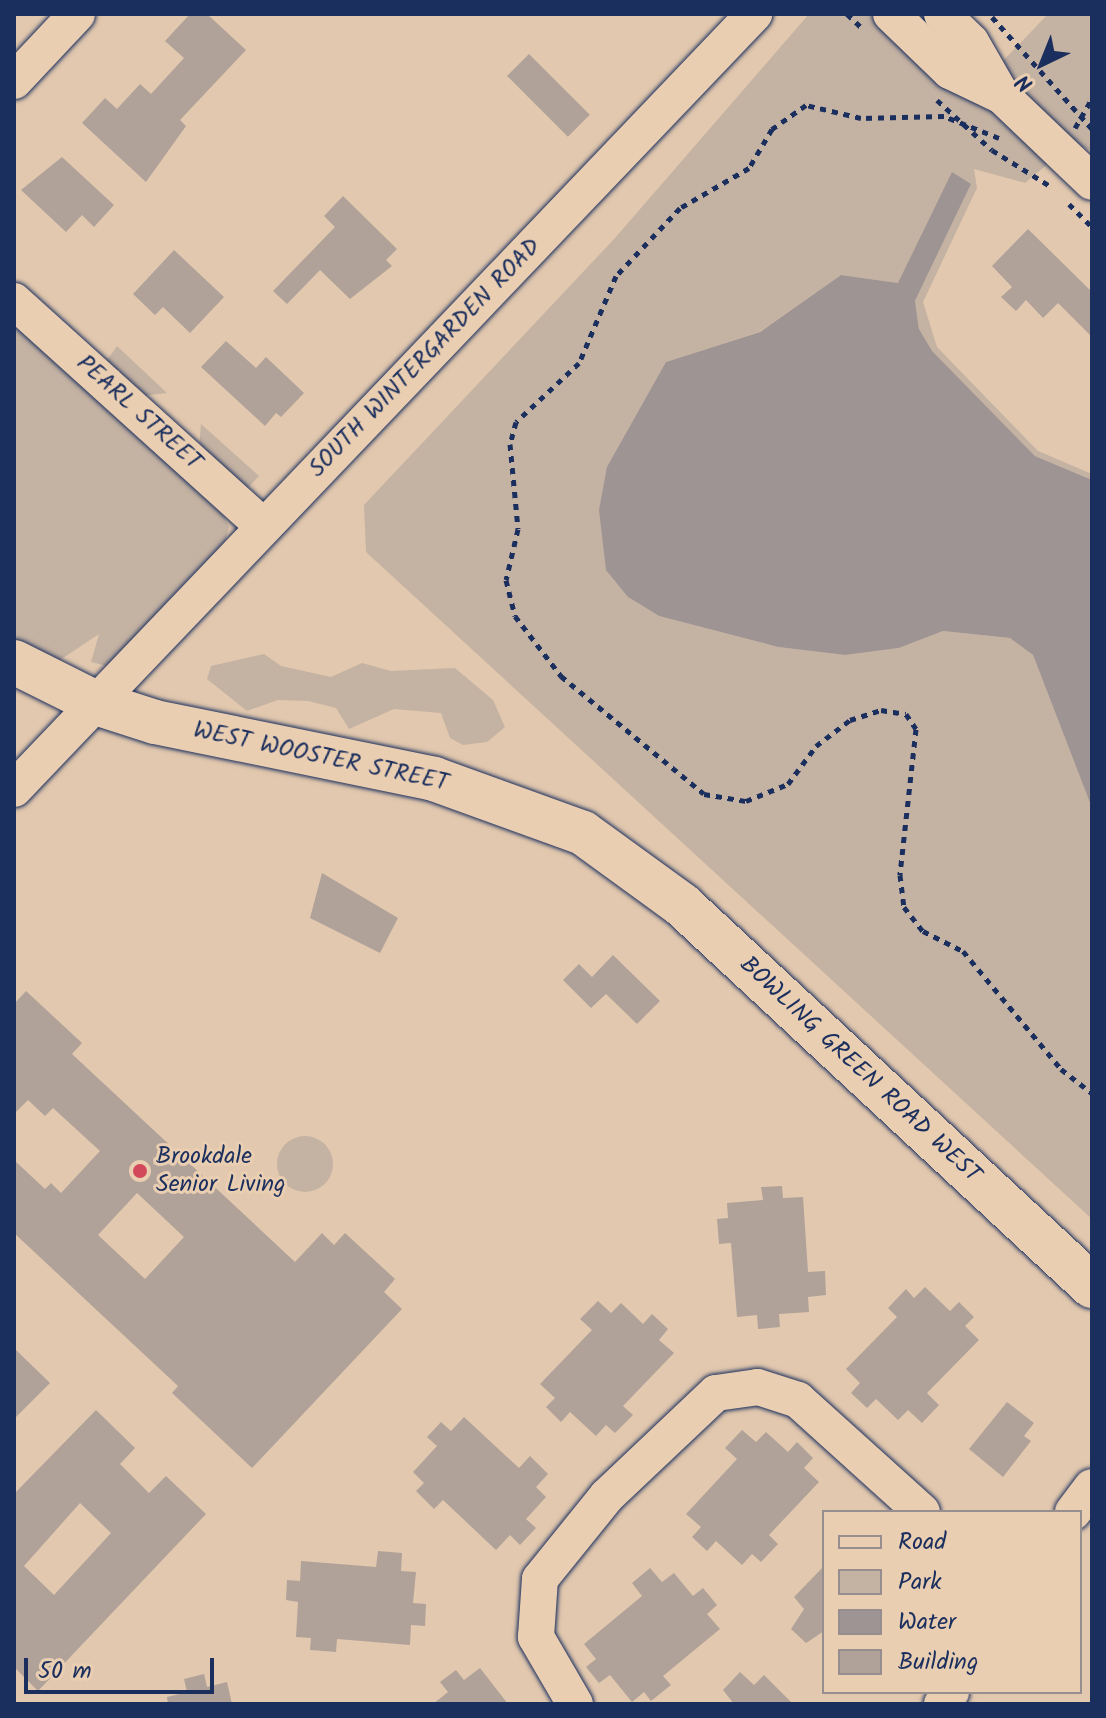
<!DOCTYPE html>
<html>
<head>
<meta charset="utf-8">
<style>
	body { margin:0 }
	#map { position:relative; width:1106px; height:1718px; overflow:hidden; background:#e2c8ae; font-family:Kalam,sans-serif }
	div>[style] { position:absolute }
	.green>* { inset:0; background:#c4b2a2 }
	.round { border-radius:50% }
	.water>* { inset:0; background:#9e9493 }
	.building>* { inset:0; background:#b0a299; transform-origin:0 0 }
	.path>* { height:5px; margin-top:-2.5px; transform-origin:0; background:repeating-linear-gradient(90deg,#1b2f5e 0 6px,transparent 0 12px) }
	.roads { filter:drop-shadow(0 0 2px #1b2f5e) drop-shadow(0 0 2px #1b2f5e) }
	.minor>* { height:36px; margin:-18px; padding:0 18px; transform-origin:18px; border-radius:18px; background:#eaceb1 }
	.major>* { height:44px; margin:-22px; padding:0 22px; transform-origin:22px; border-radius:22px; background:#eaceb1 }
	.dots>* { width:22px; height:22px; translate:-50% -50%; box-sizing:border-box; border:4px solid #eaceb1; border-radius:50% }
	span { translate:-50% -50%; white-space:nowrap; text-align:center; line-height:1.15; -webkit-text-stroke:6px #eaceb1; paint-order:stroke }
	.street-label { font-size:24px; color:#1b2f5e }
	.poi-label { font-size:24px; color:#1b2f5e }
	.left { translate:0 -50%; text-align:left }
	.frame { position:absolute; inset:0; border:16px solid #1b2f5e; pointer-events:none }
	.legend { position:absolute; left:822px; top:1510px; width:260px; height:184px; box-sizing:border-box; background:#eaceb1; border:2px solid #978e90; margin:0; padding:10px 14px; list-style:none; font-size:24px; color:#1b2f5e }
	.legend li { display:flex; align-items:center; gap:16px; height:40px }
	.legend b { width:40px; border:2px solid #978e90 }
	.north { position:absolute; left:1002px; top:24px; width:80px; height:80px; -webkit-text-stroke:6px #eaceb1; paint-order:stroke; rotate:223deg; font-size:22px; font-weight:700; line-height:32px; text-align:center; color:#1b2f5e }
	.north::after { content:''; display:block; margin:auto; width:28px; height:36px; background:#1b2f5e; clip-path:polygon(50% 0,100% 100%,50% 72%,0 100%) }
	.scale { position:absolute; left:24px; top:1658px; width:190px; height:36px; box-sizing:border-box; border:4px solid #1b2f5e; border-top:0; padding-left:10px; font-size:24px; line-height:28px; white-space:nowrap; color:#1b2f5e; -webkit-text-stroke:6px #eaceb1; paint-order:stroke }
</style>
</head>
<body>
<div id="map">
	<div class="green">
		<div style="clip-path:polygon(809px 14px,954px 14px,1003px 61px,1048px 14px,1092px 14px,1092px 151px,1073px 143px,1025px 183px,974px 169px,977px 188px,923px 302px,937px 347px,1038px 451px,1092px 474px,1092px 480px,1035px 456px,931px 351px,919px 329px,915px 301px,971px 184px,898px 283px,841px 275px,759px 332px,666px 362px,628px 597px,659px 616px,778px 647px,845px 655px,899px 648px,943px 631px,1010px 638px,1033px 655px,1092px 808px,1092px 1219px,366px 552px,364px 505px,615px 238px)"></div>
		<div style="clip-path:polygon(14px 319px,219px 505px,229px 527px,222px 552px,111px 667px,91px 662px,99px 634px,54px 664px,14px 639px)"></div>
		<div style="clip-path:polygon(117px 346px,167px 393px,141px 396px,104px 364px)"></div>
		<div style="clip-path:polygon(201px 424px,259px 476px,245px 491px,199px 449px)"></div>
		<div style="clip-path:polygon(264px 654px,281px 666px,331px 677px,362px 663px,391px 671px,455px 668px,493px 700px,505px 727px,487px 742px,463px 745px,450px 738px,441px 713px,394px 709px,349px 729px,336px 708px,308px 701px,278px 700px,247px 711px,207px 679px,211px 666px)"></div>
		<div class="round" style="left:277px;top:1136px;width:56px;height:56px"></div>
	</div>
	<div class="water">
		<div style="clip-path:polygon(952px 172px,971px 184px,915px 301px,919px 329px,932px 351px,1035px 456px,1092px 480px,1092px 808px,1033px 655px,1010px 638px,943px 631px,899px 648px,845px 655px,778px 647px,659px 616px,628px 597px,606px 570px,599px 510px,607px 467px,666px 362px,760px 332px,841px 275px,898px 283px)"></div>
	</div>
	<div class="building">
		<div style="clip-path:polygon(190px 14px,207px 14px,246px 50px,180px 120px,186px 126px,146px 182px,82px 123px,105px 98px,117px 109px,140px 84px,151px 94px,184px 58px,165px 41px)"></div>
		<div style="left:529px;top:54px;width:86px;height:31px;rotate:45deg"></div>
		<div style="clip-path:polygon(62px 157px,114px 205px,94px 227px,82px 215px,66px 232px,21px 190px)"></div>
		<div style="clip-path:polygon(343px 196px,397px 249px,386px 260px,392px 266px,350px 299px,320px 270px,287px 304px,273px 291px,335px 227px,324px 216px)"></div>
		<div style="clip-path:polygon(1028px 229px,1092px 292px,1092px 337px,1058px 303px,1043px 318px,1026px 300px,1016px 311px,1001px 297px,1012px 287px,992px 266px)"></div>
		<div style="clip-path:polygon(174px 250px,224px 297px,190px 333px,163px 307px,155px 315px,133px 294px)"></div>
		<div style="clip-path:polygon(226px 341px,256px 368px,266px 357px,304px 393px,281px 417px,276px 413px,265px 426px,201px 367px)"></div>
		<div style="clip-path:polygon(322px 873px,398px 918px,380px 953px,310px 918px)"></div>
		<div style="clip-path:polygon(613px 955px,660px 1001px,637px 1024px,606px 994px,591px 1008px,563px 980px,579px 964px,592px 977px)"></div>
		<div style="clip-path:polygon(evenodd,26px 991px,82px 1043px,72px 1054px,295px 1262px,322px 1233px,334px 1245px,345px 1233px,395px 1279px,384px 1292px,402px 1309px,252px 1468px,172px 1393px,178px 1386px,14px 1233px,14px 1160px,45px 1189px,51px 1183px,61px 1193px,100px 1151px,53px 1108px,45px 1116px,28px 1100px,14px 1114px,14px 1004px,26px 991px,137px 1193px,184px 1237px,145px 1279px,98px 1235px,137px 1193px)"></div>
		<div style="clip-path:polygon(782px 1186px,783px 1198px,803px 1197px,808px 1272px,825px 1271px,826px 1295px,808px 1297px,809px 1312px,779px 1314px,780px 1327px,758px 1329px,757px 1315px,737px 1317px,731px 1243px,719px 1244px,717px 1219px,728px 1218px,727px 1203px,763px 1200px,761px 1187px)"></div>
		<div style="clip-path:polygon(925px 1287px,950px 1311px,959px 1302px,974px 1317px,965px 1326px,979px 1340px,927px 1393px,939px 1405px,922px 1423px,908px 1410px,898px 1420px,876px 1399px,867px 1408px,851px 1393px,860px 1383px,846px 1369px,897px 1317px,888px 1308px,906px 1289px,914px 1298px)"></div>
		<div style="clip-path:polygon(598px 1301px,611px 1313px,621px 1303px,643px 1324px,652px 1314px,668px 1329px,659px 1340px,674px 1353px,623px 1406px,633px 1415px,615px 1433px,606px 1425px,596px 1436px,570px 1412px,561px 1422px,546px 1407px,555px 1398px,540px 1384px,592px 1330px,580px 1319px)"></div>
		<div style="clip-path:polygon(14px 1348px,50px 1383px,14px 1419px)"></div>
		<div style="clip-path:polygon(1007px 1402px,1034px 1423px,1024px 1436px,1031px 1441px,1003px 1477px,969px 1449px)"></div>
		<div style="clip-path:polygon(evenodd,96px 1410px,135px 1448px,120px 1464px,149px 1493px,166px 1476px,206px 1514px,38px 1691px,14px 1667px,14px 1494px,96px 1410px,80px 1503px,111px 1533px,54px 1595px,24px 1566px,80px 1503px)"></div>
		<div style="clip-path:polygon(464px 1417px,519px 1468px,530px 1456px,548px 1474px,536px 1487px,546px 1497px,526px 1519px,536px 1528px,520px 1545px,510px 1535px,496px 1550px,443px 1500px,434px 1509px,416px 1491px,424px 1483px,413px 1472px,437px 1446px,427px 1437px,441px 1422px,451px 1431px)"></div>
		<div style="clip-path:polygon(742px 1430px,756px 1442px,766px 1432px,788px 1452px,797px 1442px,813px 1458px,804px 1468px,819px 1482px,769px 1535px,778px 1544px,761px 1562px,752px 1554px,742px 1565px,716px 1541px,707px 1551px,692px 1537px,701px 1527px,686px 1514px,737px 1459px,725px 1448px)"></div>
		<div style="clip-path:polygon(378px 1551px,402px 1553px,401px 1571px,416px 1572px,413px 1603px,426px 1604px,425px 1626px,411px 1625px,410px 1645px,337px 1639px,336px 1652px,310px 1650px,311px 1638px,296px 1637px,298px 1602px,286px 1600px,287px 1580px,300px 1581px,301px 1561px,376px 1567px)"></div>
		<div style="clip-path:polygon(824px 1566px,824px 1631px,806px 1643px,791px 1629px,804px 1609px,794px 1597px)"></div>
		<div style="clip-path:polygon(650px 1568px,662px 1582px,674px 1573px,693px 1596px,703px 1588px,717px 1605px,707px 1614px,720px 1629px,663px 1676px,671px 1685px,651px 1701px,644px 1692px,632px 1702px,610px 1675px,599px 1683px,586px 1667px,596px 1659px,584px 1644px,642px 1596px,632px 1583px)"></div>
		<div style="clip-path:polygon(480px 1668px,508px 1704px,433px 1704px,448px 1692px,440px 1682px,456px 1670px,464px 1680px)"></div>
		<div style="clip-path:polygon(740px 1672px,754px 1685px,764px 1675px,793px 1704px,734px 1704px,723px 1690px)"></div>
		<div style="clip-path:polygon(204px 1674px,207px 1687px,227px 1682px,232px 1704px,168px 1704px,167px 1697px,187px 1692px,184px 1679px)"></div>
	</div>
	<div class="path">
		<div style="left:847px;top:14px;width:23px;rotate:43deg"></div>
		<div style="left:992px;top:17px;width:150px;rotate:48.2deg"></div>
		<div style="left:937px;top:100px;width:74px;rotate:42.3deg"></div>
		<div style="left:992px;top:150px;width:68px;rotate:31.8deg"></div>
		<div style="left:1075px;top:128px;width:34px;rotate:-60deg"></div>
		<div style="left:999px;top:138px;width:59px;rotate:-158.2deg"></div>
		<div style="left:944px;top:116px;width:83px;rotate:178.6deg"></div>
		<div style="left:861px;top:118px;width:57px;rotate:-166.7deg"></div>
		<div style="left:806px;top:105px;width:42px;rotate:144.8deg"></div>
		<div style="left:772px;top:129px;width:45px;rotate:120.5deg"></div>
		<div style="left:749px;top:168px;width:80px;rotate:149.9deg"></div>
		<div style="left:680px;top:208px;width:93px;rotate:133.3deg"></div>
		<div style="left:616px;top:276px;width:95px;rotate:113deg"></div>
		<div style="left:579px;top:363px;width:86px;rotate:136.9deg"></div>
		<div style="left:516px;top:422px;width:23px;rotate:105deg"></div>
		<div style="left:510px;top:444px;width:85px;rotate:84.6deg"></div>
		<div style="left:518px;top:529px;width:52px;rotate:103.2deg"></div>
		<div style="left:506px;top:580px;width:37px;rotate:76deg"></div>
		<div style="left:515px;top:616px;width:76px;rotate:52.5deg"></div>
		<div style="left:561px;top:676px;width:185px;rotate:39.5deg"></div>
		<div style="left:704px;top:794px;width:43px;rotate:9.5deg"></div>
		<div style="left:746px;top:801px;width:45px;rotate:-22deg"></div>
		<div style="left:788px;top:784px;width:47px;rotate:-53.6deg"></div>
		<div style="left:816px;top:746px;width:43px;rotate:-37.4deg"></div>
		<div style="left:850px;top:720px;width:33px;rotate:-18deg"></div>
		<div style="left:881px;top:710px;width:25px;rotate:9deg"></div>
		<div style="left:906px;top:714px;width:18px;rotate:56deg"></div>
		<div style="left:916px;top:729px;width:147px;rotate:96.3deg"></div>
		<div style="left:900px;top:875px;width:32px;rotate:83deg"></div>
		<div style="left:904px;top:907px;width:31px;rotate:52deg"></div>
		<div style="left:923px;top:931px;width:45px;rotate:26.6deg"></div>
		<div style="left:963px;top:951px;width:153px;rotate:50.3deg"></div>
		<div style="left:1061px;top:1069px;width:39px;rotate:38deg"></div>
		<div style="left:1069px;top:204px;width:33px;rotate:45deg"></div>
	</div>
	<div class="roads">
		<div class="minor">
			<div style="left:891px;top:14px;width:82px;rotate:44deg"></div>
			<div style="left:950px;top:71px;width:58px;rotate:25.7deg"></div>
			<div style="left:942px;top:14px;width:40px;rotate:44deg"></div>
			<div style="left:971px;top:42px;width:62px;rotate:60.1deg"></div>
			<div style="left:1002px;top:96px;width:124px;rotate:43.7deg"></div>
			<div style="left:14px;top:81px;width:92px;rotate:-46.8deg"></div>
			<div style="left:14px;top:301px;width:336px;rotate:42.1deg"></div>
			<div style="left:14px;top:789px;width:1072px;rotate:-46.32deg"></div>
			<div style="left:1073px;top:1512px;width:31px;rotate:-53deg"></div>
			<div style="left:575px;top:1704px;width:78px;rotate:-120.2deg"></div>
			<div style="left:536px;top:1637px;width:58px;rotate:-86.1deg"></div>
			<div style="left:540px;top:1579px;width:107px;rotate:-51.1deg"></div>
			<div style="left:607px;top:1496px;width:150px;rotate:-43.4deg"></div>
			<div style="left:716px;top:1393px;width:42px;rotate:-8.1deg"></div>
			<div style="left:758px;top:1387px;width:42px;rotate:18deg"></div>
			<div style="left:798px;top:1400px;width:167px;rotate:42.1deg"></div>
			<div style="left:942px;top:1704px;width:15px;rotate:-53deg"></div>
		</div>
		<div class="major">
			<div style="left:14px;top:662px;width:92px;rotate:26.6deg"></div>
			<div style="left:96px;top:703px;width:62px;rotate:17.9deg"></div>
			<div style="left:155px;top:722px;width:285px;rotate:11.5deg"></div>
			<div style="left:434px;top:779px;width:158px;rotate:19.9deg"></div>
			<div style="left:583px;top:833px;width:122px;rotate:36deg"></div>
			<div style="left:682px;top:905px;width:560px;rotate:42.9deg"></div>
		</div>
	</div>
	<div class="dots">
		<div style="left:140px;top:1171px;background:#d1495b"></div>
	</div>
	<div class="street-label">
		<span style="left:425px;top:358px;rotate:-46deg">SOUTH WINTERGARDEN ROAD</span>
		<span style="left:139px;top:413px;rotate:42deg">PEARL STREET</span>
		<span style="left:321px;top:757px;rotate:12deg">WEST WOOSTER STREET</span>
		<span style="left:860px;top:1070px;rotate:43deg">BOWLING GREEN ROAD WEST</span>
	</div>
	<div class="poi-label">
		<span class="left" style="left:156px;top:1171px">Brookdale<br>Senior Living</span>
	</div>
	<div class="frame"></div>
	<ul class="legend">
	<li><b style="height:10px;background:#eaceb1"></b>Road</li>
	<li><b style="height:22px;background:#c4b2a2"></b>Park</li>
	<li><b style="height:22px;background:#9e9493"></b>Water</li>
	<li><b style="height:22px;background:#b0a299"></b>Building</li>
	</ul>
	<div class="north">N</div>
	<div class="scale">50 m</div>
</div>
</body>
</html>
